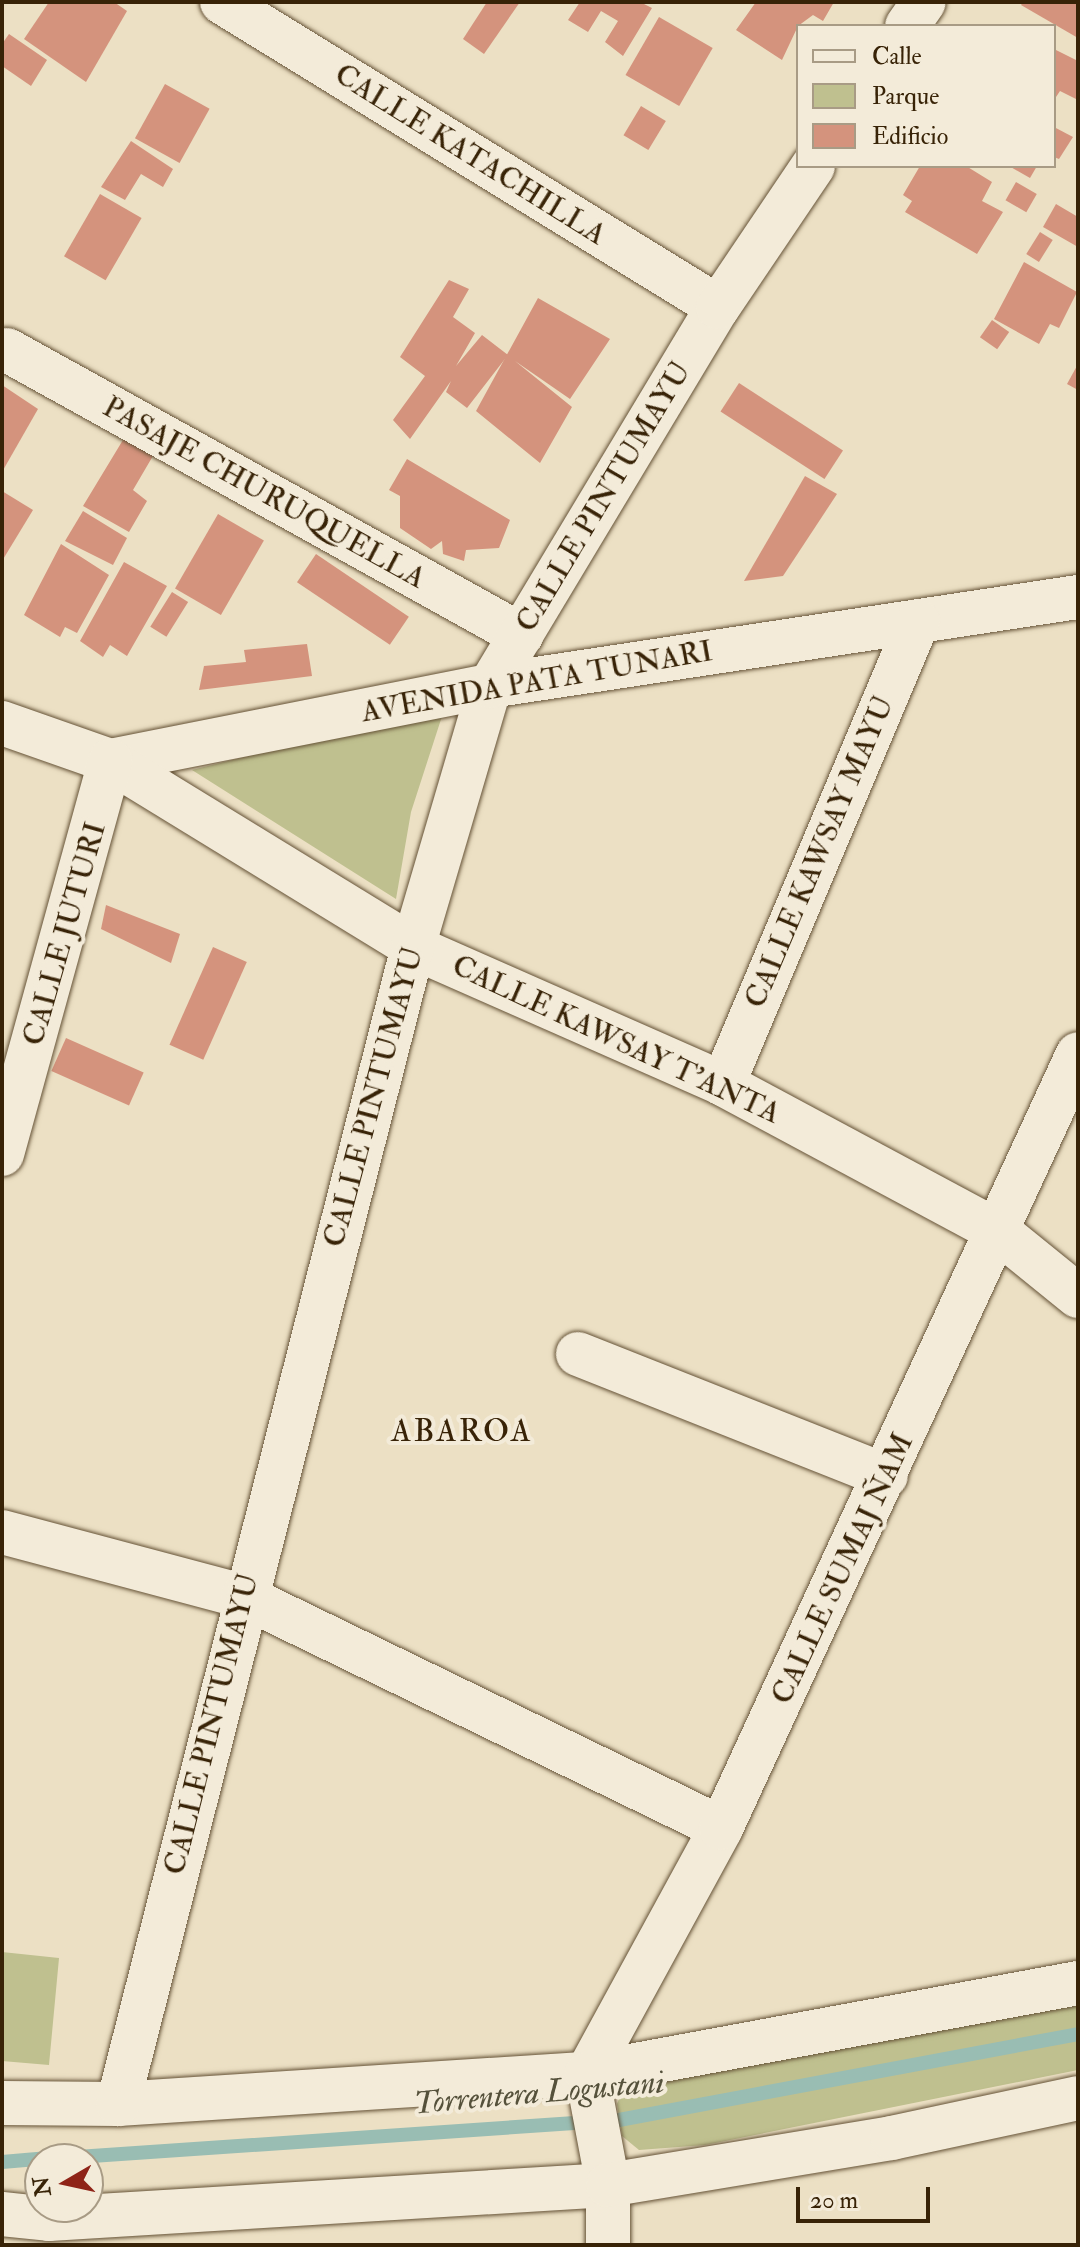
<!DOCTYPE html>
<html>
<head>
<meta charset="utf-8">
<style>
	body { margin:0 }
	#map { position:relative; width:1080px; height:2247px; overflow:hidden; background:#ece0c4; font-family:"IM FELL Double Pica",serif }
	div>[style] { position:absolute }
	.green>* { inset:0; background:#bfc08f }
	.stream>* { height:14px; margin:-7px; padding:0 7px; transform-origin:7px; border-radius:7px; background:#99bdb3 }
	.building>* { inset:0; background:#d4937d; transform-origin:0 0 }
	.roads { filter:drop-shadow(0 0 2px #655236) drop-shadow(0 0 2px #655236) }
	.minor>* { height:44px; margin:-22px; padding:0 22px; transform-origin:22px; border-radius:22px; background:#f3ebd9 }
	span { translate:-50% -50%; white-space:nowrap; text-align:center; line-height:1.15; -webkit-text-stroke:8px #f3ebd9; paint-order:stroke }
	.street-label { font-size:30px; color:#382307 }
	.neighbourhood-label { font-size:32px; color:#382307; letter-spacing:2px }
	.water-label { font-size:32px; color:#55513b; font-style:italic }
	.frame { position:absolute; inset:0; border:4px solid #382307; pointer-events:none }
	.legend { position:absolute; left:796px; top:24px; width:260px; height:144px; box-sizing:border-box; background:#f3ebd9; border:2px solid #a89b85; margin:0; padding:10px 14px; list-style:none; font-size:24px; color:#382307 }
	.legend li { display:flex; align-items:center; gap:16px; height:40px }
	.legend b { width:40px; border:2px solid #a89b85 }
	.north { position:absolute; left:24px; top:2143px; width:80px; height:80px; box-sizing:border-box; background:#f3ebd9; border:2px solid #a89b85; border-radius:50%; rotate:261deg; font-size:22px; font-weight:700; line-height:32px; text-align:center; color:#382307 }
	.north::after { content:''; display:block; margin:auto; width:28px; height:36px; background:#8f2418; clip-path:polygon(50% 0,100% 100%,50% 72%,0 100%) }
	.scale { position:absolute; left:796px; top:2187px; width:134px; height:36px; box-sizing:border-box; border:4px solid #382307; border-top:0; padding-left:10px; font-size:24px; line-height:28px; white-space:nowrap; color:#382307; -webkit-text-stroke:6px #f3ebd9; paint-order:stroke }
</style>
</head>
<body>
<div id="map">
	<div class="green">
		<div style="clip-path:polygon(445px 707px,411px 812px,396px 899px,192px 770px)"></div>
		<div style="clip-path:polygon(2px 1952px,59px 1958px,49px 2065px,2px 2061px)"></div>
		<div style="clip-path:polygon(1078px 2000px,1078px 2070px,705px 2145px,639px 2150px,622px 2136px,617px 2104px,625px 2084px)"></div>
	</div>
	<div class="stream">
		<div style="left:48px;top:2159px;width:572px;rotate:-3.91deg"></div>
		<div style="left:619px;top:2120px;width:467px;rotate:-10.6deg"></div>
		<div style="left:2px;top:2162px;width:38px;rotate:-5deg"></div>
	</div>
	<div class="building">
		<div style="clip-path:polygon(49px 2px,114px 2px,127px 11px,86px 82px,24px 39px)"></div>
		<div style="clip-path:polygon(487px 2px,520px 2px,484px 54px,463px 39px)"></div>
		<div style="clip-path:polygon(580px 2px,640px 2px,652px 8px,623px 56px,605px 42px,618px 21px,601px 11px,588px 32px,568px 20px)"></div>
		<div style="clip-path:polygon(756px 2px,834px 2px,823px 21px,813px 15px,798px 26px,782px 60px,736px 30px)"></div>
		<div style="clip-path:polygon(1023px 2px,1078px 2px,1078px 38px,1021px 5px)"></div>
		<div style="left:659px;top:17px;width:62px;height:67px;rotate:30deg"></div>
		<div style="clip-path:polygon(9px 34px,47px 60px,31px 86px,2px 66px,2px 44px)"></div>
		<div style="clip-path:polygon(1054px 49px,1078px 61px,1076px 99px,1060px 91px,1054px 100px)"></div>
		<div style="left:165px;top:84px;width:51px;height:62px;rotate:29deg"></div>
		<div style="left:641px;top:106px;width:29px;height:34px;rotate:31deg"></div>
		<div style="clip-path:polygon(1054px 127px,1073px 137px,1059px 159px,1054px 157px)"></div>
		<div style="clip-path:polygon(131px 141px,173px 169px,163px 187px,141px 174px,125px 200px,101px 187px)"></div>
		<div style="clip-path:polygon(920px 166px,966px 166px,992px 182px,982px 201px,1003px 212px,977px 254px,905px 212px,912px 201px,903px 195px)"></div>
		<div style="clip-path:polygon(1009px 166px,1037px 166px,1030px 178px)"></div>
		<div style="left:1016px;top:182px;width:24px;height:21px;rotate:30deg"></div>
		<div style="left:100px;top:194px;width:48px;height:72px;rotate:30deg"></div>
		<div style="clip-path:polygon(1056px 204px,1078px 217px,1078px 247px,1043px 227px)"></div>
		<div style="left:1040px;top:232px;width:15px;height:26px;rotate:32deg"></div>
		<div style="clip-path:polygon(1024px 262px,1077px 292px,1059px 328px,1050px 324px,1039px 344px,994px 319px)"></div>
		<div style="clip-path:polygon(449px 280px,469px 289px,453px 317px,475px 333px,456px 366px,482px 335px,508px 355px,467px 408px,446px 392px,451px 381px,410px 439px,393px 420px,425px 376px,400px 357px)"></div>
		<div style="clip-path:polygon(538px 298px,610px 339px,570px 399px,515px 361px,572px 407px,540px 463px,476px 411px)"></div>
		<div style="left:992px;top:320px;width:21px;height:21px;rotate:35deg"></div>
		<div style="clip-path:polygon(1078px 364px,1078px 390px,1067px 384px)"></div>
		<div style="left:739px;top:383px;width:124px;height:34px;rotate:33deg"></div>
		<div style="clip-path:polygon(2px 385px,38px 409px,2px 472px)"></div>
		<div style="clip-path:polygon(129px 430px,157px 449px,133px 490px,147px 501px,129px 532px,83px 506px)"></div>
		<div style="clip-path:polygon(407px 459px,510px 520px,499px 548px,466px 550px,464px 561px,443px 554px,442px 541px,431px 549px,400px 528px,400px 496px,389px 490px)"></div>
		<div style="clip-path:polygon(805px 476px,837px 494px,783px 576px,744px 581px)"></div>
		<div style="clip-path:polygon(2px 491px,33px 510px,2px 561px)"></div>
		<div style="clip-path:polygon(83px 511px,127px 538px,113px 565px,65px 541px)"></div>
		<div style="left:218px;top:514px;width:53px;height:86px;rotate:30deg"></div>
		<div style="clip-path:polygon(61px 544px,109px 575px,77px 633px,65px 627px,60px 637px,24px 615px)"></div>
		<div style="left:316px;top:554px;width:112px;height:34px;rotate:34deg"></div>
		<div style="clip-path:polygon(124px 562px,167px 586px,127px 656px,110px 645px,103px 657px,80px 641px)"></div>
		<div style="left:172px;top:592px;width:19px;height:41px;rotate:32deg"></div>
		<div style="clip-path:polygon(307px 644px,312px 676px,199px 690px,204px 666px,246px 662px,244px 650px)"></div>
		<div style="clip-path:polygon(106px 905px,180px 934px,171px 963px,101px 929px)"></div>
		<div style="left:213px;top:947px;width:37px;height:107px;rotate:24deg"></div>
		<div style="left:66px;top:1038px;width:85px;height:36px;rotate:24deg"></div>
	</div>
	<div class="roads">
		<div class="minor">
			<div style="left:222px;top:2px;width:582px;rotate:31.59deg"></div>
			<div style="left:907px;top:26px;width:29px;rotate:-55deg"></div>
			<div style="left:7px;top:350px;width:588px;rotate:29.01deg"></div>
			<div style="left:2px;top:723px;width:114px;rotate:19.4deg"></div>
			<div style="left:110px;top:761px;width:387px;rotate:-11.2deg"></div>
			<div style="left:490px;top:686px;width:595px;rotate:-8.61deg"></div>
			<div style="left:110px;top:761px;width:356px;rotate:31.5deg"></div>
			<div style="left:413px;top:947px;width:339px;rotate:23.8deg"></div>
			<div style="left:723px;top:1084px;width:313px;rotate:28.2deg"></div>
			<div style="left:999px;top:1232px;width:102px;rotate:39deg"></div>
			<div style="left:723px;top:1084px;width:502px;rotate:-67.16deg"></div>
			<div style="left:2px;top:1154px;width:408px;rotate:-74.6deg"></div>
			<div style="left:578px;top:1354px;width:331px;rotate:21.6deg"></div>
			<div style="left:2px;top:1532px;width:249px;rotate:14.9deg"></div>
			<div style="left:243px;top:1596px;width:531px;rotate:25.89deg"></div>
			<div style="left:587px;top:2074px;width:280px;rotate:-61.4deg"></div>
			<div style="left:721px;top:1828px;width:852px;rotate:-65.24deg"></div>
			<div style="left:587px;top:2074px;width:113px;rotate:79.3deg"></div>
			<div style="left:608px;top:2185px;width:60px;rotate:90deg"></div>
			<div style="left:2px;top:2103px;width:116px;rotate:0.5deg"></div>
			<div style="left:118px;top:2104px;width:470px;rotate:-3.7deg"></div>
			<div style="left:587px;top:2074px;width:499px;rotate:-10.5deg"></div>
			<div style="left:118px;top:2104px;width:1194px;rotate:-75.7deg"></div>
			<div style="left:413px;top:947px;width:272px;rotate:-73.6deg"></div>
			<div style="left:490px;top:686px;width:442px;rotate:-59deg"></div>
			<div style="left:718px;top:307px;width:170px;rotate:-56deg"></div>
			<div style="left:2px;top:2214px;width:47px;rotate:6.1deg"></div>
			<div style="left:49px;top:2219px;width:560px;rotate:-3.48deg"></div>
			<div style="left:608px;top:2185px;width:288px;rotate:-9.4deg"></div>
			<div style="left:892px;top:2138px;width:190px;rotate:-12.1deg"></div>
		</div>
	</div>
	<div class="street-label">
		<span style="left:470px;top:155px;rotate:32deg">CALLE KATACHILLA</span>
		<span style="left:264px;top:493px;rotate:29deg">PASAJE CHURUQUELLA</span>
		<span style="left:604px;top:497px;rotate:-59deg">CALLE PINTUMAYU</span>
		<span style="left:537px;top:682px;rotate:-10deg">AVENIDA PATA TUNARI</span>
		<span style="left:820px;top:852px;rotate:-67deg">CALLE KAWSAY MAYU</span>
		<span style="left:65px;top:934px;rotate:-74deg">CALLE JUTURI</span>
		<span style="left:616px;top:1040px;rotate:25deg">CALLE KAWSAY T'ANTA</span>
		<span style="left:374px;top:1097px;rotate:-75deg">CALLE PINTUMAYU</span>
		<span style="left:843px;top:1569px;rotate:-65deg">CALLE SUMAJ ÑAM</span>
		<span style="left:212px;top:1724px;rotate:-76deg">CALLE PINTUMAYU</span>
	</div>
	<div class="neighbourhood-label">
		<span style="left:462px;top:1431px">ABAROA</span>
	</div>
	<div class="water-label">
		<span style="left:539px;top:2093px;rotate:-5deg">Torrentera Logustani</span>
	</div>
	<div class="frame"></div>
	<ul class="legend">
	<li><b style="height:10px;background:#f3ebd9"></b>Calle</li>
	<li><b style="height:22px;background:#bfc08f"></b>Parque</li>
	<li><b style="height:22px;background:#d4937d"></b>Edificio</li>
	</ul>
	<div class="north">N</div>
	<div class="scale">20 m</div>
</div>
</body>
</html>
